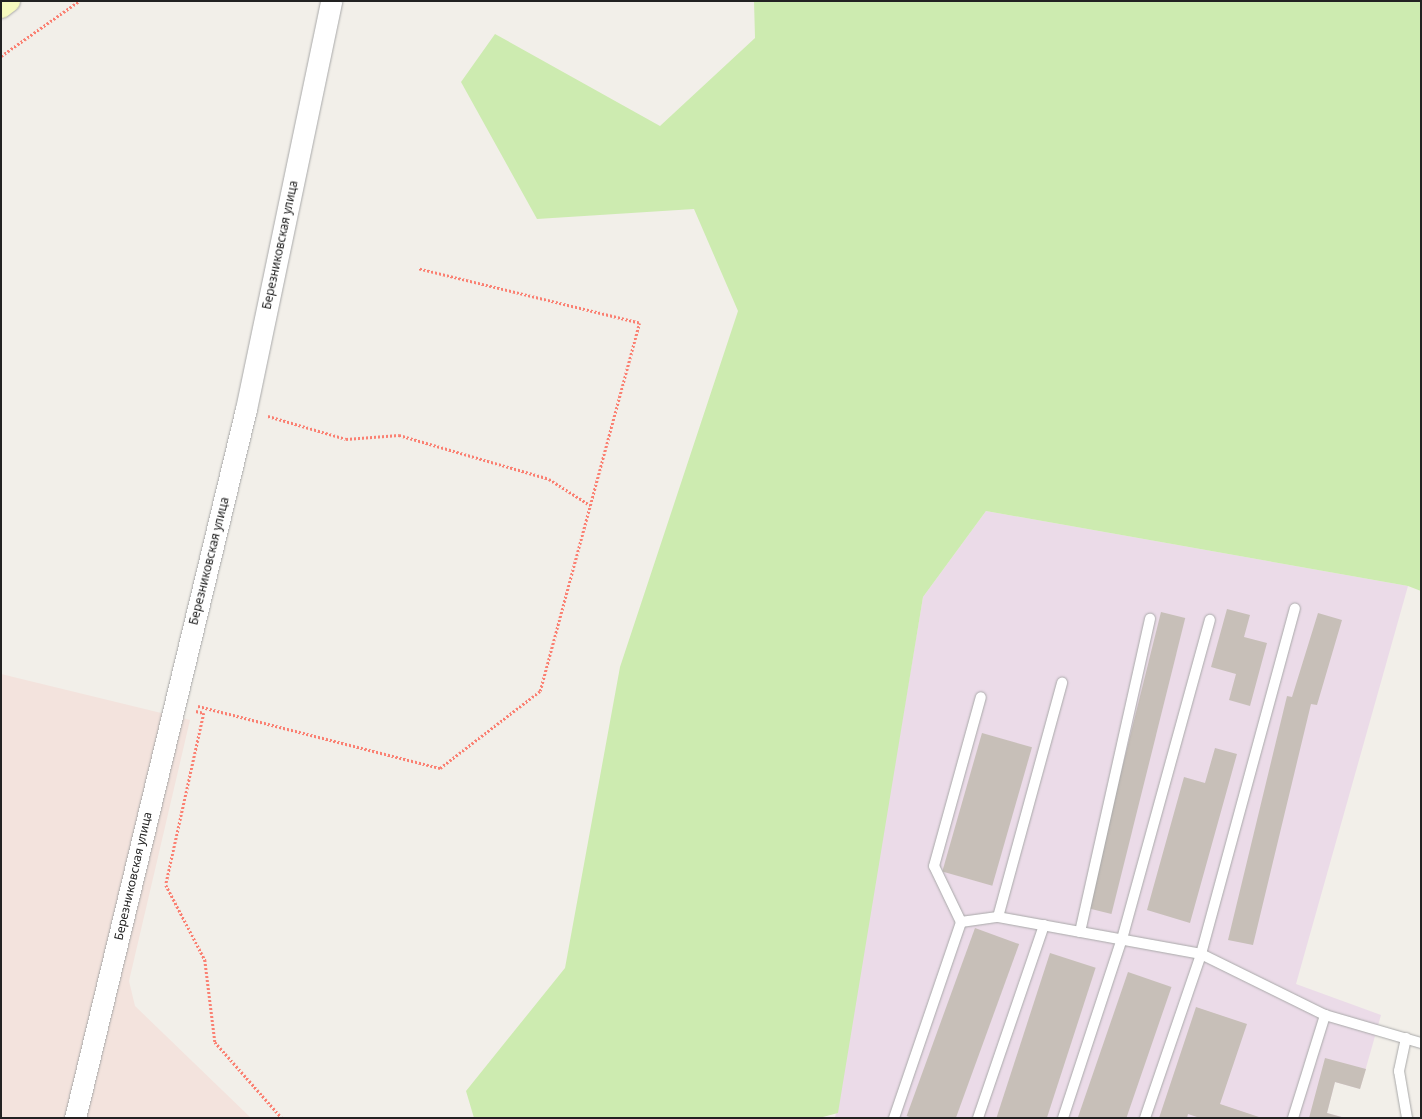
<!DOCTYPE html>
<html>
<head>
<meta charset="utf-8">
<style>
	body { margin:0 }
	#map { position:relative; width:1422px; height:1119px; overflow:hidden; background:#f2efe9; font-family:"Noto Sans",sans-serif }
	div>[style] { position:absolute }
	.industrial>* { inset:0; background:#ebdbe8 }
	.military>* { inset:0; background:#f3e3dd }
	.grass>* { inset:0; background:#cdebb0 }
	.building>* { inset:0; background:#c7bfb8; transform-origin:0 0 }
	.path>* { height:2.5px; margin-top:-1.25px; transform-origin:0; background:repeating-linear-gradient(90deg,#fa8072 0 2px,transparent 0 4px) }
	.roads { filter:drop-shadow(0 0 1px #a9a9a9) drop-shadow(0 0 1px #a9a9a9) }
	.service>* { height:10px; margin:-5px; padding:0 5px; transform-origin:5px; border-radius:5px; background:#fff }
	.minor>* { height:21px; margin:-10.5px; padding:0 10.5px; transform-origin:10.5px; border-radius:10.5px; background:#fff }
	.secondary>* { height:22px; margin:-11px; padding:0 11px; transform-origin:11px; border-radius:11px; background:#f7fabf }
	span { translate:-50% -50%; white-space:nowrap; text-align:center; line-height:1.15; -webkit-text-stroke:3.5px #fff; paint-order:stroke }
	.street-label { font-size:12px; color:#222 }
	.frame { position:absolute; inset:0; border:2px solid #222; pointer-events:none }
</style>
</head>
<body>
<div id="map">
	<div class="industrial">
		<div style="clip-path:polygon(986px 511px,1408px 586px,1296px 984px,1381px 1015px,1360px 1089px,1335px 1082px,1327px 1113px,1347px 1118px,835px 1118px,923px 597px)"></div>
	</div>
	<div class="military">
		<div style="clip-path:polygon(1px 674px,190px 720px,129px 981px,135px 1006px,251px 1118px,1px 1118px)"></div>
	</div>
	<div class="grass">
		<div style="clip-path:polygon(754px 1px,1421px 1px,1421px 591px,1408px 586px,986px 511px,923px 597px,838px 1113px,819px 1118px,474px 1118px,466px 1091px,565px 968px,620px 667px,738px 311px,694px 209px,537px 219px,461px 82px,495px 34px,660px 126px,755px 38px)"></div>
	</div>
	<div class="building">
		<div style="clip-path:polygon(1227px 609px,1250px 615px,1244px 637px,1267px 643px,1250px 706px,1229px 700px,1236px 674px,1211px 667px)"></div>
		<div style="left:1161px;top:612px;width:25px;height:305px;rotate:14deg"></div>
		<div style="clip-path:polygon(1318px 613px,1342px 620px,1317px 705px,1311px 704px,1253px 945px,1228px 940px,1287px 696px,1292px 697px)"></div>
		<div style="left:982px;top:733px;width:52px;height:144px;rotate:16deg"></div>
		<div style="clip-path:polygon(1215px 748px,1237px 754px,1190px 923px,1147px 910px,1184px 777px,1205px 783px)"></div>
		<div style="left:975px;top:928px;width:47px;height:200px;rotate:20deg"></div>
		<div style="left:1050px;top:953px;width:48px;height:174px;rotate:18deg"></div>
		<div style="left:1128px;top:972px;width:46px;height:154px;rotate:19deg"></div>
		<div style="clip-path:polygon(1196px 1007px,1247px 1024px,1220px 1104px,1262px 1118px,1200px 1118px,1188px 1114px,1187px 1118px,1159px 1118px)"></div>
		<div style="clip-path:polygon(1325px 1058px,1366px 1069px,1360px 1089px,1335px 1082px,1327px 1113px,1345px 1118px,1309px 1118px)"></div>
	</div>
	<div class="path">
		<div style="left:1px;top:56px;width:95px;rotate:-35.2deg"></div>
		<div style="left:268px;top:416px;width:81px;rotate:16.4deg"></div>
		<div style="left:346px;top:439px;width:53px;rotate:-4.3deg"></div>
		<div style="left:399px;top:435px;width:156px;rotate:16.3deg"></div>
		<div style="left:549px;top:479px;width:49px;rotate:32.4deg"></div>
		<div style="left:198px;top:706px;width:250px;rotate:14.4deg"></div>
		<div style="left:440px;top:768px;width:126px;rotate:-37.6deg"></div>
		<div style="left:540px;top:691px;width:381px;rotate:-74.9deg"></div>
		<div style="left:639px;top:323px;width:227px;rotate:-166.2deg"></div>
		<div style="left:196px;top:711px;width:8px;rotate:14deg"></div>
		<div style="left:204px;top:713px;width:176px;rotate:102.5deg"></div>
		<div style="left:166px;top:885px;width:85px;rotate:62.5deg"></div>
		<div style="left:205px;top:960px;width:83px;rotate:83deg"></div>
		<div style="left:215px;top:1042px;width:101px;rotate:48.6deg"></div>
	</div>
	<div class="roads">
		<div class="service">
			<div style="left:998px;top:917px;width:243px;rotate:-74.7deg"></div>
			<div style="left:961px;top:922px;width:62px;rotate:-115.7deg"></div>
			<div style="left:934px;top:866px;width:175px;rotate:-74.5deg"></div>
			<div style="left:1080px;top:932px;width:321px;rotate:-77.4deg"></div>
			<div style="left:1406px;top:1038px;width:34px;rotate:102deg"></div>
			<div style="left:1399px;top:1071px;width:48px;rotate:80.3deg"></div>
			<div style="left:894px;top:1118px;width:207px;rotate:-71.1deg"></div>
			<div style="left:961px;top:922px;width:37px;rotate:-8deg"></div>
			<div style="left:998px;top:917px;width:206px;rotate:10.3deg"></div>
			<div style="left:1201px;top:954px;width:138px;rotate:26.2deg"></div>
			<div style="left:1325px;top:1015px;width:100px;rotate:16.3deg"></div>
			<div style="left:978px;top:1118px;width:204px;rotate:-71.1deg"></div>
			<div style="left:1063px;top:1118px;width:188px;rotate:-71.8deg"></div>
			<div style="left:1122px;top:939px;width:331px;rotate:-74.6deg"></div>
			<div style="left:1145px;top:1118px;width:173px;rotate:-71.1deg"></div>
			<div style="left:1201px;top:954px;width:358px;rotate:-74.8deg"></div>
			<div style="left:1293px;top:1118px;width:108px;rotate:-72.7deg"></div>
		</div>
		<div class="minor">
			<div style="left:75px;top:1118px;width:729px;rotate:-76.44deg"></div>
			<div style="left:246px;top:409px;width:417px;rotate:-78.2deg"></div>
		</div>
		<div class="secondary">
			<div style="left:1px;top:7px;width:10px;rotate:-37deg"></div>
		</div>
	</div>
	<div class="street-label">
		<span style="left:280px;top:245px;rotate:-78deg">Березниковская улица</span>
		<span style="left:209px;top:561px;rotate:-76deg">Березниковская улица</span>
		<span style="left:133px;top:876px;rotate:-77deg">Березниковская улица</span>
	</div>
	<div class="frame"></div>
</div>
</body>
</html>
